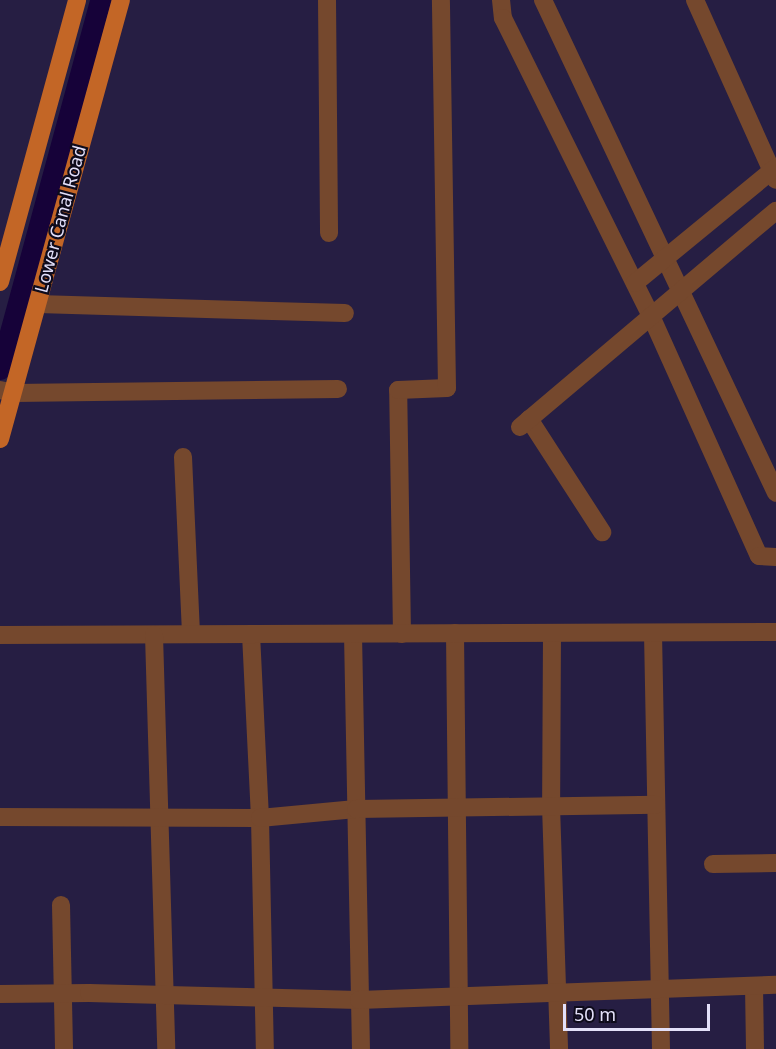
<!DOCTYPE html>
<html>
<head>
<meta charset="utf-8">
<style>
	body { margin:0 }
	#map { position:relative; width:776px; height:1049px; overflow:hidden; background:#261e43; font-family:"Noto Sans",sans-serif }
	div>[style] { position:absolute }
	.canal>* { height:21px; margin:-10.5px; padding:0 10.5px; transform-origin:10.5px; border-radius:10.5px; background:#160239 }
	.minor>* { height:18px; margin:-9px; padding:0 9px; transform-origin:9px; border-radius:9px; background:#75482d }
	.major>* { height:18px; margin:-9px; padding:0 9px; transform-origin:9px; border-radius:9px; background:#c36626 }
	span { translate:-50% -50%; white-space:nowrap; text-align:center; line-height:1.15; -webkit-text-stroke:4.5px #0e0b1b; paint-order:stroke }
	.street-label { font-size:18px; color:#e3e0f9 }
	.scale { position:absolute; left:563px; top:1004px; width:147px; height:27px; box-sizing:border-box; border:3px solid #e3e0f9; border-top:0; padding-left:8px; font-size:18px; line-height:21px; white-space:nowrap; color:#e3e0f9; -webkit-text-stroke:4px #0e0b1b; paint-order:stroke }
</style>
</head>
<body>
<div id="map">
	<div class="canal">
		<div style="left:0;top:369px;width:382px;rotate:-74.8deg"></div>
	</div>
	<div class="minor">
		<div style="left:327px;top:0;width:233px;rotate:89.5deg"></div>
		<div style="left:501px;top:0;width:18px;rotate:84deg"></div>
		<div style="left:503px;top:18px;width:333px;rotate:63.6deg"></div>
		<div style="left:651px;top:316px;width:263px;rotate:65.8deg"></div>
		<div style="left:759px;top:556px;width:17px;rotate:3deg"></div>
		<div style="left:543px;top:0;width:545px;rotate:64.7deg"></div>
		<div style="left:695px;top:0;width:197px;rotate:65.8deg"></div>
		<div style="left:635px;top:283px;width:183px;rotate:-39.4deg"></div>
		<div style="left:38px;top:304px;width:307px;rotate:1.7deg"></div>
		<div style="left:0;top:390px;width:14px;rotate:12deg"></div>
		<div style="left:14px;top:393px;width:324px;rotate:-0.7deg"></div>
		<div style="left:529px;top:419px;width:135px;rotate:57.1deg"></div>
		<div style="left:520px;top:427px;width:335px;rotate:-40.2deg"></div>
		<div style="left:183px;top:457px;width:177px;rotate:87.4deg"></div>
		<div style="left:455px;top:633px;width:416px;rotate:89.4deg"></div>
		<div style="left:552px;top:633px;width:173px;rotate:90.3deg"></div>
		<div style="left:551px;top:806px;width:243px;rotate:88.1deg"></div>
		<div style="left:653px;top:633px;width:416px;rotate:88.9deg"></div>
		<div style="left:251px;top:634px;width:184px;rotate:87.2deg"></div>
		<div style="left:260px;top:818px;width:231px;rotate:88.8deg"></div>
		<div style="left:353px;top:634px;width:415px;rotate:88.9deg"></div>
		<div style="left:402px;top:634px;width:244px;rotate:-90.9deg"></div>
		<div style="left:398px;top:390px;width:49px;rotate:-2.3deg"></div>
		<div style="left:447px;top:388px;width:388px;rotate:-90.9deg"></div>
		<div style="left:0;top:635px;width:776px;rotate:-0.22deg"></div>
		<div style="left:154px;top:635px;width:414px;rotate:88.3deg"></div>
		<div style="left:0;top:817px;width:260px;rotate:0.2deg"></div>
		<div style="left:260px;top:818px;width:96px;rotate:-5.4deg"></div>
		<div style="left:356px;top:809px;width:300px;rotate:-0.8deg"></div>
		<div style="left:713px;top:864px;width:63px;rotate:-0.9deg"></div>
		<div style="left:61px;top:905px;width:144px;rotate:88.8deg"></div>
		<div style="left:754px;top:986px;width:63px;rotate:89.1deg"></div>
		<div style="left:0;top:994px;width:89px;rotate:-0.6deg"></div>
		<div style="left:89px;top:993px;width:270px;rotate:1.5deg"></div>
		<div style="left:359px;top:1000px;width:417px;rotate:-2.1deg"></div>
	</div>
	<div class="major">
		<div style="left:0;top:282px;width:292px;rotate:-74.7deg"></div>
		<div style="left:0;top:439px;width:455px;rotate:-74.6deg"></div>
	</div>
	<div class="street-label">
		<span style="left:60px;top:219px;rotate:-75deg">Lower Canal Road</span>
	</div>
	<div class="scale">50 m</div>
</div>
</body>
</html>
